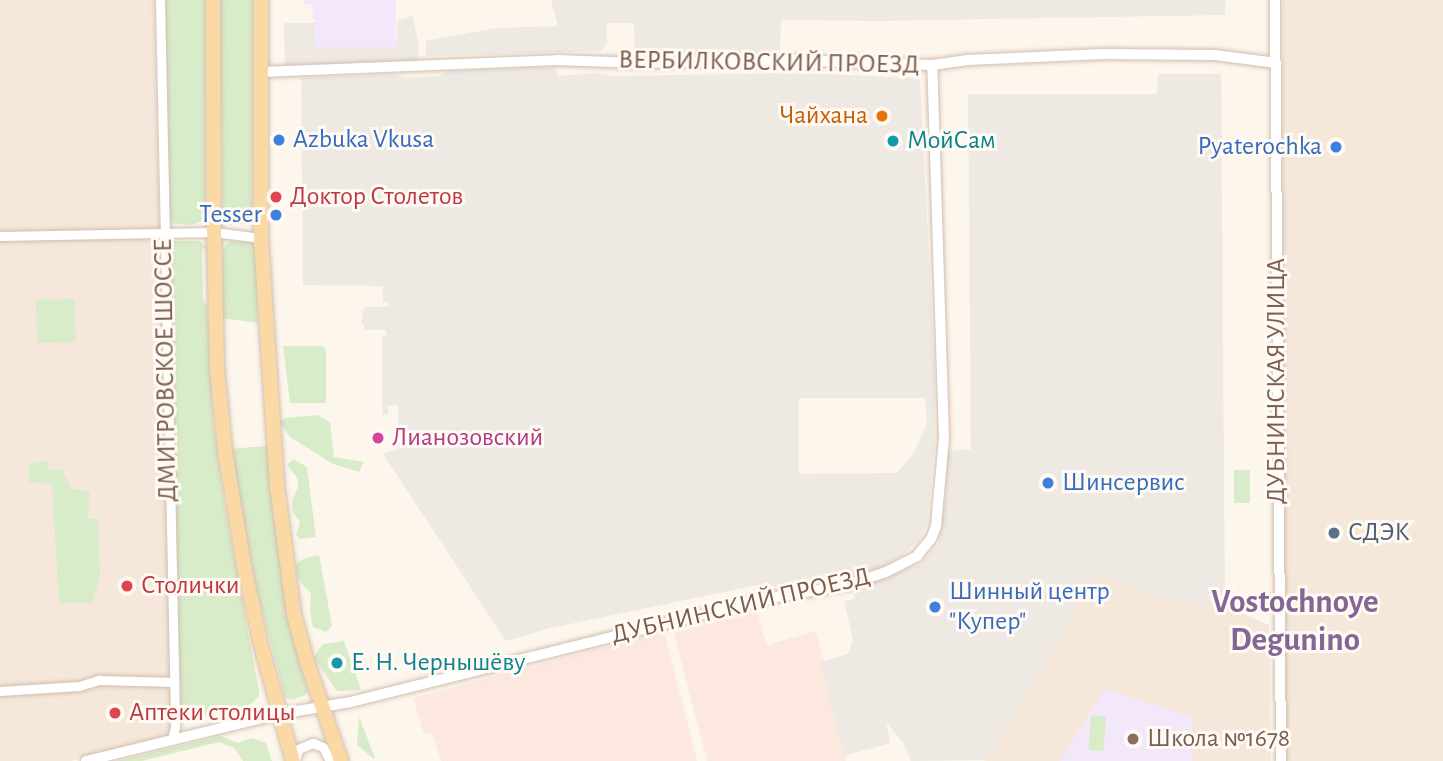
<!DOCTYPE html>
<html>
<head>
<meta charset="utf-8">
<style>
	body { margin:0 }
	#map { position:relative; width:1443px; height:761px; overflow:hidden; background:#fdf6ec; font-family:"Alegreya Sans",sans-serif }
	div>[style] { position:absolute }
	.residential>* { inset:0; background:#f5e8da; transform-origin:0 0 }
	.commercial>* { inset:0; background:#fde8e0 }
	.industrial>* { inset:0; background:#efe9e4 }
	.education>* { inset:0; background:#f3e8fa }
	.green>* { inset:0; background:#d8ecc9; transform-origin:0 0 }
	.roads { filter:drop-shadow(0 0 2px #d1beb0) drop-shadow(0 0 2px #d1beb0) }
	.minor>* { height:9px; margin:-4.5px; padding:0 4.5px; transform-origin:4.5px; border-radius:4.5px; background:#fff }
	.tertiary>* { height:10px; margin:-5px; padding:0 5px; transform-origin:5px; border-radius:5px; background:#fff }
	.primary>* { height:14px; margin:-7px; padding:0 7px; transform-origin:7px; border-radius:7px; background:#fbd9a5 }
	.dots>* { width:19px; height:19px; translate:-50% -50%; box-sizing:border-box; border:4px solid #fffaf3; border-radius:50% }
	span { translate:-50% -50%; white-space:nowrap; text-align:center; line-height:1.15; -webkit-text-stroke:6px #fffaf3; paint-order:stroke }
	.street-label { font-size:26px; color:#7a5c4d }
	.food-label { font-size:26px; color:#c56008 }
	.right { translate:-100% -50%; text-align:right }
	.shop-label { font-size:26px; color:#366cbe }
	.left { translate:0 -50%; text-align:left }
	.culture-label { font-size:26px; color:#0d838f }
	.health-label { font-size:26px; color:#be3a42 }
	.hotel-label { font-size:26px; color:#b23c85 }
	.service-label { font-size:26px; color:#4e5e75 }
	.education-label { font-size:26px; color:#785e54 }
	.district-label { font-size:33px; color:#846695; font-weight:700 }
</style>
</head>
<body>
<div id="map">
	<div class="residential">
		<div style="clip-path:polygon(0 0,154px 0,172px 729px,165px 738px,71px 761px,0 761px)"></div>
		<div style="left:1283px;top:0;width:160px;height:761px"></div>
		<div style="clip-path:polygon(1097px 574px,1183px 603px,1225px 606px,1269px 625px,1271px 761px,982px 761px,986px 760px)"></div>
	</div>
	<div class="commercial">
		<div style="clip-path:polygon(757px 611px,767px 645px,816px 631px,824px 661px,820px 662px,846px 761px,707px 761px,674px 633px)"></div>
		<div style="clip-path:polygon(654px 634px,665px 634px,697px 761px,441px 761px,432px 732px,424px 734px,413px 698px)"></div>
	</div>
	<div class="industrial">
		<div style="clip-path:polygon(551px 0,1225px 0,1225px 15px,879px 21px,781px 20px,780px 54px,635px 58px,634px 23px,607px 23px,607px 44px,601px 51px,426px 56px,426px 41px,496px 28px,558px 26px)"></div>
		<div style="clip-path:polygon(413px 16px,419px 48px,417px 63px,285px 67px,284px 23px,314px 23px,315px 47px,397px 42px,397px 20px)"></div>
		<div style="clip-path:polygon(evenodd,556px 67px,557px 76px,594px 73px,615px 76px,799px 73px,920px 78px,934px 361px,935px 441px,927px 524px,919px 540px,906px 552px,881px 568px,836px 582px,802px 587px,753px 586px,546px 629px,506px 641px,383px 454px,398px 449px,398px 405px,388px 405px,388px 415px,383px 415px,382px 405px,382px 336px,386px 336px,386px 330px,364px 330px,364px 325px,361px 324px,364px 307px,388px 307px,388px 302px,383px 302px,383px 286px,303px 285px,301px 78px,394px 74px,405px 78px,440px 76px,448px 71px,556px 67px,799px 398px,925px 398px,927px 423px,915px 451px,897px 473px,799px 474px,799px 398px)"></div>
		<div style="clip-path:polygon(1158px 74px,1221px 74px,1225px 606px,1183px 603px,1097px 575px,986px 760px,911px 761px,904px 744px,886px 722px,890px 743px,844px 756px,820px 662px,848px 654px,853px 639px,844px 601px,855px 599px,853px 589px,921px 564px,938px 544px,946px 497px,947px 451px,971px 449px,968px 94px,1157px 94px)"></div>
	</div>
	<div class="education">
		<div style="clip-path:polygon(304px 0,396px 0,396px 47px,315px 47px,314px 23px,317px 20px,313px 20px,312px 5px,304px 4px)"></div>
		<div style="clip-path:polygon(1105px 689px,1192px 717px,1192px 761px,1060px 761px)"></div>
	</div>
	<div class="green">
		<div style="clip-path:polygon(162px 0,205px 0,205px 210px,201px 221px,192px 225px,168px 223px)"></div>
		<div style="clip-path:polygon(219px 0,253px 0,252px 218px,245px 224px,231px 225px,223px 217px)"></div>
		<div style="clip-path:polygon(168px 241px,200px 241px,207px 248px,202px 249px,203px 299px,207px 306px,213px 421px,224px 503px,259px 691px,259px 696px,251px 704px,181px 722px)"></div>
		<div style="clip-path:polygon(230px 241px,249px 241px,255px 244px,258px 323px,221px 318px,223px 248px)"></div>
		<div style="left:75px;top:299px;width:43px;height:39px;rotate:89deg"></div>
		<div style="clip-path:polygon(283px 346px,323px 346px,326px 351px,326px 403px,290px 403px)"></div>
		<div style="clip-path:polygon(317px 415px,330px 422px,334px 457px,364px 462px,359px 472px,333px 464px,290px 437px,279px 422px,285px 418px)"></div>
		<div style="clip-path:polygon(267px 446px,287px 615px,308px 692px,306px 695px,291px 700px,285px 697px,257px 591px,229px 449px)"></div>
		<div style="clip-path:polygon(293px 459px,307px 467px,316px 537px,300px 539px,296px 535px,300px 522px,293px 513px,292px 500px,298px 488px,298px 479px,287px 465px)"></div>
		<div style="clip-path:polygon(48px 460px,49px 470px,63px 470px,71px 489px,90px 491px,88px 519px,98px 519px,100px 577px,92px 603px,59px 603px,52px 484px,29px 482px,29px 464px)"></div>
		<div style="left:1234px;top:470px;width:16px;height:33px"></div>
		<div style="clip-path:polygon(319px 555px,332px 626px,326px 632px,313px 627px,310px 613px,311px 593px,300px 582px,296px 568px,297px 563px,305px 558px)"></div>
		<div style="clip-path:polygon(344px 641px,361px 690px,337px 691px,315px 659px,316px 653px,323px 644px)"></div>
		<div style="left:1091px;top:715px;width:15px;height:35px;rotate:4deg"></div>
		<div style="clip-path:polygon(359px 717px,375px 758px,374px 759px,357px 745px)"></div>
		<div style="clip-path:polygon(221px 736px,238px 743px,251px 738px,266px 743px,272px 761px,243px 761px,234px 748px,219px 742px,142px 761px,117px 761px)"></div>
	</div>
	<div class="roads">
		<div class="minor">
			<div style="left:160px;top:0;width:667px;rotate:88.8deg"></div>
			<div style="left:174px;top:667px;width:60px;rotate:89deg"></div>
			<div style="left:175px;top:727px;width:13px;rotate:103deg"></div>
			<div style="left:0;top:236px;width:214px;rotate:-1.1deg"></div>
			<div style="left:214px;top:232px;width:47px;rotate:7.3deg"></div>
			<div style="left:0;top:691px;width:79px;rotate:-3.6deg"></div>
			<div style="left:79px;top:686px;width:21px;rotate:-17deg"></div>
			<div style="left:99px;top:680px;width:75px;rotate:1.5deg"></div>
			<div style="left:295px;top:761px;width:12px;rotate:-76deg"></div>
			<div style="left:298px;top:749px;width:16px;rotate:-22deg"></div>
			<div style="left:313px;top:743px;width:11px;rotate:22deg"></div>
			<div style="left:323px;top:747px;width:16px;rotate:63deg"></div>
		</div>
		<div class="tertiary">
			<div style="left:1275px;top:0;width:761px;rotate:89.55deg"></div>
			<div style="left:261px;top:72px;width:296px;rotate:-2.3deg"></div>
			<div style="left:557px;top:60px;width:82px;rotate:2.1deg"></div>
			<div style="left:639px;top:63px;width:154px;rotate:-1.1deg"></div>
			<div style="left:793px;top:60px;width:139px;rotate:2.1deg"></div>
			<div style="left:932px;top:65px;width:36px;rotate:-8deg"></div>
			<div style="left:968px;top:60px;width:135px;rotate:-2.5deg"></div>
			<div style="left:1103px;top:54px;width:112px;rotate:0.5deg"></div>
			<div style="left:1215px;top:55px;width:62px;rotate:7.5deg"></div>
			<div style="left:86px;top:761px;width:199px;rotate:-13.7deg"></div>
			<div style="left:279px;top:714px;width:73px;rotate:-9.5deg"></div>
			<div style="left:351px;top:702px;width:426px;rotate:-14deg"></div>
			<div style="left:764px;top:599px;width:84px;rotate:-9.6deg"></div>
			<div style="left:847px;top:585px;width:41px;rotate:-18.4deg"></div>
			<div style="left:886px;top:572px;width:35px;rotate:-27deg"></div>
			<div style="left:917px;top:556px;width:22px;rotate:-51deg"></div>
			<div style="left:931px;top:539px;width:14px;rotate:-69deg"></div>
			<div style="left:936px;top:526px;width:88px;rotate:-84.8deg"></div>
			<div style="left:944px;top:438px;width:373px;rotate:-91.8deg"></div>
		</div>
		<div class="primary">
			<div style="left:213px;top:0;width:232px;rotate:89.8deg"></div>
			<div style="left:214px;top:232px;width:137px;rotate:88.7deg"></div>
			<div style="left:217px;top:369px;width:82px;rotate:84.4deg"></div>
			<div style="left:225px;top:451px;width:117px;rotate:80.6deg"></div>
			<div style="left:244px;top:566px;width:81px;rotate:77.9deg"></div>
			<div style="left:261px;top:645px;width:120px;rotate:74.6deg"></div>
			<div style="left:261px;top:0;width:238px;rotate:90deg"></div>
			<div style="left:261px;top:238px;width:249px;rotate:86.3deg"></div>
			<div style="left:277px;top:486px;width:130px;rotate:82.5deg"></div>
			<div style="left:294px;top:615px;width:52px;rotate:74.4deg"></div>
			<div style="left:308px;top:665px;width:102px;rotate:71deg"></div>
		</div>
	</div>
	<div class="dots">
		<div style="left:882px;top:116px;background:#e8710a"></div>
		<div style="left:279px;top:140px;background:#3f7fe0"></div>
		<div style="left:893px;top:141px;background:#0f9aa8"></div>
		<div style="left:1336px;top:147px;background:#3f7fe0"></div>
		<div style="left:276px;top:197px;background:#e0444e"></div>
		<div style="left:276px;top:215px;background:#3f7fe0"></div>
		<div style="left:378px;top:438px;background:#d1479c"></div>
		<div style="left:1048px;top:483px;background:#3f7fe0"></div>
		<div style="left:1334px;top:533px;background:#5c6f8a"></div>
		<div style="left:127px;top:586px;background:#e0444e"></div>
		<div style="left:935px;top:607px;background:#3f7fe0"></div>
		<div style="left:337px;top:663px;background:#0f9aa8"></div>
		<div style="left:115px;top:713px;background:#e0444e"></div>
		<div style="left:1133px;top:739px;background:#8d6e63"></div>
	</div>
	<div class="street-label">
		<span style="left:769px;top:63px;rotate:1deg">ВЕРБИЛКОВСКИЙ ПРОЕЗД</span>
		<span style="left:166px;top:370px;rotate:-91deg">ДМИТРОВСКОЕ ШОССЕ</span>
		<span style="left:1277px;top:381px;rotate:-90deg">ДУБНИНСКАЯ УЛИЦА</span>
		<span style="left:741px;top:606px;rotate:-13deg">ДУБНИНСКИЙ ПРОЕЗД</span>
	</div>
	<div class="food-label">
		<span class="right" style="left:868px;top:116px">Чайхана</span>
	</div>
	<div class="shop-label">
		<span class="left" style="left:293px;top:140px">Azbuka Vkusa</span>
		<span class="right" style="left:1322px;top:147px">Pyaterochka</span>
		<span class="right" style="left:262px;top:215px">Tesser</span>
		<span class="left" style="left:1062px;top:483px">Шинсервис</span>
		<span class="left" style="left:949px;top:607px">Шинный центр<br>"Купер"</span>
	</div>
	<div class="culture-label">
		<span class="left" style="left:907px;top:141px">МойСам</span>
		<span class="left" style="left:351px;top:663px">Е. Н. Чернышёву</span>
	</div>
	<div class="health-label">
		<span class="left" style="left:290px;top:197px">Доктор Столетов</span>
		<span class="left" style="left:141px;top:586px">Столички</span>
		<span class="left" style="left:129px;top:713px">Аптеки столицы</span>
	</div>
	<div class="hotel-label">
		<span class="left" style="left:392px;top:438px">Лианозовский</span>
	</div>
	<div class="service-label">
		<span class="left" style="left:1348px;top:533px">СДЭК</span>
	</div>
	<div class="education-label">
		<span class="left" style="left:1147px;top:739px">Школа №1678</span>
	</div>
	<div class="district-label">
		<span style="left:1295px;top:622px">Vostochnoye<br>Degunino</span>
	</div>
</div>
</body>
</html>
